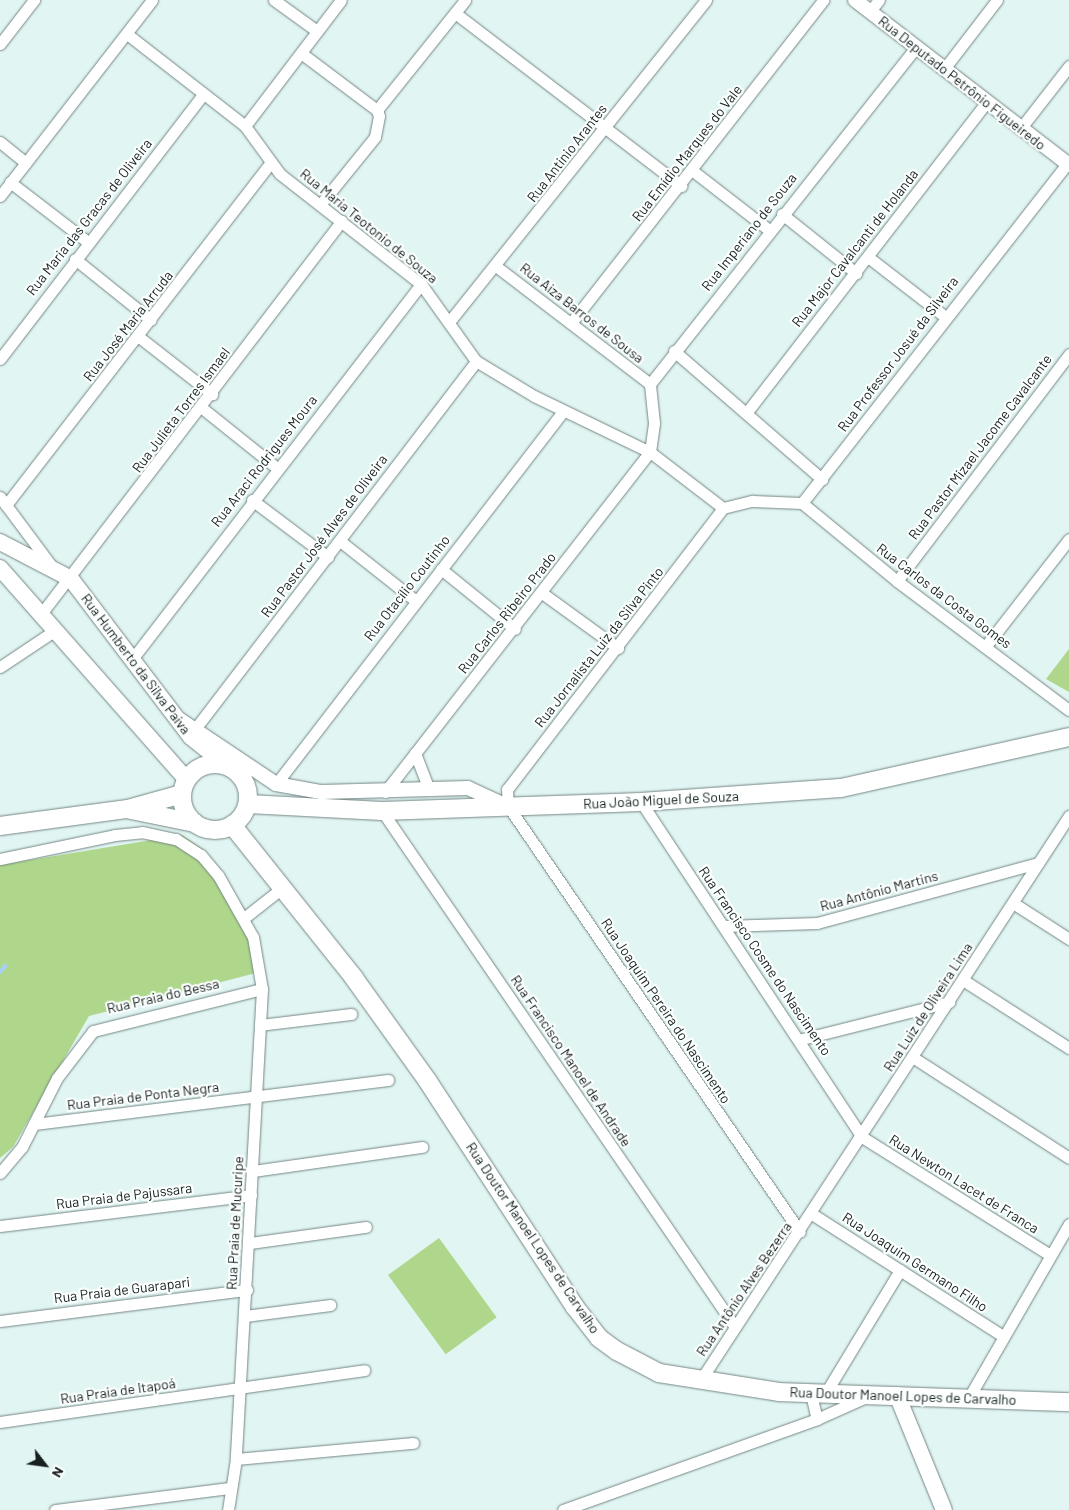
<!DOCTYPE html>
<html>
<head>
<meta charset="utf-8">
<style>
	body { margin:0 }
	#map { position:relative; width:1069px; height:1510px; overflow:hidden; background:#e1f5f3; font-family:Barlow,sans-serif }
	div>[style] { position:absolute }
	.green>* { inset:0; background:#afd78c; transform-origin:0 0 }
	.stream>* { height:4px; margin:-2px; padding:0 2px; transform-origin:2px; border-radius:2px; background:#a8cff7 }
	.roads { filter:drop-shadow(0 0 1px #748684) drop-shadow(0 0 1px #748684) }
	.minor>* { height:11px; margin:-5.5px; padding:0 5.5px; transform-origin:5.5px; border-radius:5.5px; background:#fff }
	.tertiary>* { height:14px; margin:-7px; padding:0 7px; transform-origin:7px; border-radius:7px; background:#fff }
	.secondary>* { height:16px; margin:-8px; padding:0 8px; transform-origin:8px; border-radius:8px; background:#fff }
	.primary>* { height:18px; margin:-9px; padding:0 9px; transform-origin:9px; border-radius:9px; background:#fff }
	.primary>.ring { margin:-9px; padding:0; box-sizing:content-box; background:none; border:18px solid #fff; border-radius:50% }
	span { translate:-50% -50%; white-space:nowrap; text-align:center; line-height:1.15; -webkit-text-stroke:4.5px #fbfffe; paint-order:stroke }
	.street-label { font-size:14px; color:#181f1f }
	.north { position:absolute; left:20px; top:1440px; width:50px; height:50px; -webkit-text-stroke:4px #fbfffe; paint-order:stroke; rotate:120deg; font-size:14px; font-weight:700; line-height:20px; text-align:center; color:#181f1f }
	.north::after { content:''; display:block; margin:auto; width:18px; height:22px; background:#181f1f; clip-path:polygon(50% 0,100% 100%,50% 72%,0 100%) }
</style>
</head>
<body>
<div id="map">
	<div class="green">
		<div style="clip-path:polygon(1069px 649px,1069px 692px,1046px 679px)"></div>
		<div style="clip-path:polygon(182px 835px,204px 850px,243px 907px,256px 940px,260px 972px,89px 1016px,13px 1147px,0 1158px,0 865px)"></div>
		<div style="left:439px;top:1238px;width:98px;height:63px;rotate:54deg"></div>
	</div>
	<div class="stream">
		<div style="left:0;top:972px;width:8px;rotate:-50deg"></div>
	</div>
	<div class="roads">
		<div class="minor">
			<div style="left:274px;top:0;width:53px;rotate:35.8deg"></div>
			<div style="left:870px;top:11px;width:14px;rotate:-51deg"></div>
			<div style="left:455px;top:13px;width:285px;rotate:37.4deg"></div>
			<div style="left:127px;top:34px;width:150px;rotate:37.9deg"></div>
			<div style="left:245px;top:126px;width:59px;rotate:53.9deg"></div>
			<div style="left:280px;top:174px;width:179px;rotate:38deg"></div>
			<div style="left:421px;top:284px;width:95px;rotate:54.5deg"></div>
			<div style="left:476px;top:361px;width:68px;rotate:31.1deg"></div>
			<div style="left:534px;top:396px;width:129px;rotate:25.8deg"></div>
			<div style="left:650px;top:452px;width:92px;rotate:37.5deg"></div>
			<div style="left:0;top:44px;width:56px;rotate:-52.3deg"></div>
			<div style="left:301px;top:53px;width:95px;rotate:36.9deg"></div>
			<div style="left:377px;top:110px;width:6px;rotate:72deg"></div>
			<div style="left:379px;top:116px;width:21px;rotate:101deg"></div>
			<div style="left:375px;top:137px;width:87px;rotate:129deg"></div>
			<div style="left:944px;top:69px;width:87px;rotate:-52.5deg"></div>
			<div style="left:377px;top:110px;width:141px;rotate:-51.3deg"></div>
			<div style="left:245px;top:126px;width:158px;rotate:-52.7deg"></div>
			<div style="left:1020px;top:129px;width:80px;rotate:-52.1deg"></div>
			<div style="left:0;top:142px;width:33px;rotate:39deg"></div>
			<div style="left:693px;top:171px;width:96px;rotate:37.8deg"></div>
			<div style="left:10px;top:182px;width:98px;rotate:37.6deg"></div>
			<div style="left:0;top:196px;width:248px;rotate:-52.2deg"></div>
			<div style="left:782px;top:214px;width:95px;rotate:38.6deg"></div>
			<div style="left:868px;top:257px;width:96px;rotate:37.8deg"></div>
			<div style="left:75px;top:259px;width:97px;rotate:38.8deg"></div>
			<div style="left:497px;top:267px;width:193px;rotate:37.4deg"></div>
			<div style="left:449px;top:322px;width:412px;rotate:-51.4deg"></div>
			<div style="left:571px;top:323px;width:410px;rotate:-52deg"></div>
			<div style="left:139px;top:337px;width:93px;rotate:38deg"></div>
			<div style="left:674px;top:351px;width:196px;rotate:40.9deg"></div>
			<div style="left:0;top:359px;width:334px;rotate:-52.5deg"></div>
			<div style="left:202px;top:408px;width:96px;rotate:38.7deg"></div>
			<div style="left:747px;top:412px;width:392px;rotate:-52.3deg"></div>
			<div style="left:0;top:497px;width:84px;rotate:53.3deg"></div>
			<div style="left:252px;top:500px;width:95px;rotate:36.9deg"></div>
			<div style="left:802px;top:503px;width:434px;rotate:-52deg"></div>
			<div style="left:802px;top:503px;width:123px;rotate:39.4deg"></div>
			<div style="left:897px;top:581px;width:215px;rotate:36.9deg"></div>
			<div style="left:6px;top:505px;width:432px;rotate:-52.3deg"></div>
			<div style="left:723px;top:508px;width:354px;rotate:127.5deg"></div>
			<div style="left:507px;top:789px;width:17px;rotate:87deg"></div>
			<div style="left:508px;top:806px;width:516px;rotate:55.57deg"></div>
			<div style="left:723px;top:508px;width:30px;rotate:-14deg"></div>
			<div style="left:752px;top:501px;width:50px;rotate:2.3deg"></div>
			<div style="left:340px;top:541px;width:97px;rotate:38.3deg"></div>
			<div style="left:441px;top:569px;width:95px;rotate:39deg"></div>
			<div style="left:897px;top:581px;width:285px;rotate:-52.8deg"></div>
			<div style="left:542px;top:593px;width:94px;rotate:35.9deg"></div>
			<div style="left:41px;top:614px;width:495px;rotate:-52.6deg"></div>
			<div style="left:985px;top:647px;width:137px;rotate:-52.1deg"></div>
			<div style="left:133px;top:658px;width:472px;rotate:-52.4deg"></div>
			<div style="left:0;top:667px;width:65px;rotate:-33.7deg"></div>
			<div style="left:195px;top:729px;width:463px;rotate:-52.6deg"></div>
			<div style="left:415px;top:753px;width:39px;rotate:69deg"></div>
			<div style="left:276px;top:784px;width:471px;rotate:-52.4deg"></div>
			<div style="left:385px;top:792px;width:431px;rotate:-52.1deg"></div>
			<div style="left:650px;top:452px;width:29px;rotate:-82deg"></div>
			<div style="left:654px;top:423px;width:39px;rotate:-96deg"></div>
			<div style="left:650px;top:384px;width:429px;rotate:-51.7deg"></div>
			<div style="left:641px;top:802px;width:401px;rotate:56.6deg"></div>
			<div style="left:862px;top:1137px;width:222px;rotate:32.1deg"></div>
			<div style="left:382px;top:811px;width:625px;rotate:55.62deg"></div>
			<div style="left:0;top:859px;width:117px;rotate:-11.8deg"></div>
			<div style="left:115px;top:835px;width:27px;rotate:-6deg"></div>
			<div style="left:142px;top:832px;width:35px;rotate:12deg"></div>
			<div style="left:176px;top:839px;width:30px;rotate:33deg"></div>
			<div style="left:201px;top:855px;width:26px;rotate:50deg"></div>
			<div style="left:218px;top:875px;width:71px;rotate:60.6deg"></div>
			<div style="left:253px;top:937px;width:53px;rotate:80.2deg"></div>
			<div style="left:262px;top:989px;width:471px;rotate:93.2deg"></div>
			<div style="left:236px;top:1459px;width:52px;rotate:98.9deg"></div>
			<div style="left:1013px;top:903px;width:67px;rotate:32.7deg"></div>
			<div style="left:244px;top:918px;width:48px;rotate:-38.3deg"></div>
			<div style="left:724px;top:926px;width:93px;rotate:-1.8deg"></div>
			<div style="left:817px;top:923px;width:229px;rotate:-15.2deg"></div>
			<div style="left:963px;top:980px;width:126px;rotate:32.7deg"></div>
			<div style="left:260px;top:1025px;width:92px;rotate:-6.9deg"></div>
			<div style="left:802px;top:1039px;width:152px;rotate:-14.1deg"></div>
			<div style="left:914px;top:1058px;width:184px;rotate:32.8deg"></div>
			<div style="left:34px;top:1124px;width:357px;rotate:-7.1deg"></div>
			<div style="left:253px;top:1171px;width:171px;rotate:-8.1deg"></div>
			<div style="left:0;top:1173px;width:34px;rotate:-50deg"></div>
			<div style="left:22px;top:1147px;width:77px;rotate:-63.1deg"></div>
			<div style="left:57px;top:1078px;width:59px;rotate:-52.5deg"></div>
			<div style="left:93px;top:1031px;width:174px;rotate:-14deg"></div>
			<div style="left:812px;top:1214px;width:224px;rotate:32.6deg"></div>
			<div style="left:0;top:1226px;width:253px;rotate:-7deg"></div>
			<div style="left:250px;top:1243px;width:117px;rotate:-7.9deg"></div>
			<div style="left:245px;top:1316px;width:86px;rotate:-7.4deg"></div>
			<div style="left:0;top:1321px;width:249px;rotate:-7.2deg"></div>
			<div style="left:700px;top:1381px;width:675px;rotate:-56.85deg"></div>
			<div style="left:811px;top:1394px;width:26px;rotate:77deg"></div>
			<div style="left:825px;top:1394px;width:145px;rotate:-58.8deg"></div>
			<div style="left:968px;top:1399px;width:202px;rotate:-60deg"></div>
			<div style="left:0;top:1422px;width:368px;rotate:-8.1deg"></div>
			<div style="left:236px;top:1459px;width:178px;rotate:-5.2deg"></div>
			<div style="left:55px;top:1510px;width:176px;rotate:-7.2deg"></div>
			<div style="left:563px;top:1510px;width:270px;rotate:-19.7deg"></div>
			<div style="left:817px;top:1419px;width:54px;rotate:-24.2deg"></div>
		</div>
		<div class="tertiary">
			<div style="left:855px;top:0;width:270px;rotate:37.6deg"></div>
			<div style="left:179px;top:719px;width:117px;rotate:33.8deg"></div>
			<div style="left:276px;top:784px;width:46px;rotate:10.1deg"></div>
			<div style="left:321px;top:792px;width:147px;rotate:-1.6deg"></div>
			<div style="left:468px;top:788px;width:43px;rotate:24.8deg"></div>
		</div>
		<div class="secondary">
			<div style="left:0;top:542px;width:80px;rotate:27.5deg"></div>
			<div style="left:71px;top:579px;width:198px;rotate:52.8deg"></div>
			<div style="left:191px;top:737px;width:46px;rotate:38.9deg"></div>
			<div style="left:0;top:568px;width:283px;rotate:48.6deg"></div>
			<div style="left:897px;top:1395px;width:124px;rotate:67.8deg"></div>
		</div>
		<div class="primary">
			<div class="ring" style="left:182px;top:764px;width:48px;height:48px"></div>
			<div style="left:248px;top:804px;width:134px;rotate:3deg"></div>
			<div style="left:382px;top:811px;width:259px;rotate:-2deg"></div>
			<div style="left:641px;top:802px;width:200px;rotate:-4deg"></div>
			<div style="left:841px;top:788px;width:234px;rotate:-12.6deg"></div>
			<div style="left:131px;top:810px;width:65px;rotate:11.5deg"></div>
			<div style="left:232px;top:825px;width:196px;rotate:51.4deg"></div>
			<div style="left:354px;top:978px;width:125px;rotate:54.4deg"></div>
			<div style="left:427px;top:1080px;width:271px;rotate:56.9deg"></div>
			<div style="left:575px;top:1307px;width:39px;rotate:52deg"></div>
			<div style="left:599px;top:1338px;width:22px;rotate:36deg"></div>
			<div style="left:617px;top:1351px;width:47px;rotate:27.6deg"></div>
			<div style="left:659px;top:1373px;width:121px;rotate:9deg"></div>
			<div style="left:779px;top:1392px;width:290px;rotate:2deg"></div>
			<div style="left:0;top:826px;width:129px;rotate:-7.6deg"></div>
			<div style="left:128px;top:809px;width:56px;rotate:-15.5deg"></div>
		</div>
	</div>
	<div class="street-label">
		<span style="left:962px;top:83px;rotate:38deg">Rua Deputado Petrônio Figueiredo</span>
		<span style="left:567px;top:153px;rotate:-52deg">Rua Antinio Arantes</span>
		<span style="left:687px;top:153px;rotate:-52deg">Rua Emídio Marques do Vale</span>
		<span style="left:89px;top:217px;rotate:-52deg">Rua Maria das Gracas de Oliveira</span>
		<span style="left:369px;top:226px;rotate:39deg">Rua Maria Teotonio de Souza</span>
		<span style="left:749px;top:232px;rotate:-52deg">Rua Imperiano de Souza</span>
		<span style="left:855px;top:248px;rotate:-52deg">Rua Major Cavalcanti de Holanda</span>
		<span style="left:582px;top:313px;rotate:38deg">Rua Aiza Barros de Sousa</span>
		<span style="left:128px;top:326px;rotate:-52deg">Rua José Maria Arruda</span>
		<span style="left:898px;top:354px;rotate:-53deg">Rua Professor Josué da Silveira</span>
		<span style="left:181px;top:410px;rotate:-53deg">Rua Julieta Torres Ismael</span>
		<span style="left:980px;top:447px;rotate:-53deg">Rua Pastor Mizael Jacome Cavalcante</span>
		<span style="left:264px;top:461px;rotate:-52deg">Rua Araci Rodrigues Moura</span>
		<span style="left:324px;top:536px;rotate:-53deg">Rua Pastor José Alves de Oliveira</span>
		<span style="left:407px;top:588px;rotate:-52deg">Rua Otacílio Coutinho</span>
		<span style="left:944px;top:596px;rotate:37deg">Rua Carlos da Costa Gomes</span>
		<span style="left:507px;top:613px;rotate:-52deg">Rua Carlos Ribeiro Prado</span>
		<span style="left:599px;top:647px;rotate:-52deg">Rua Jornalista Luiz da Silva Pinto</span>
		<span style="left:136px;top:664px;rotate:53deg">Rua Humberto da Silva Paiva</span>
		<span style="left:661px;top:800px;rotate:-3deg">Rua João Miguel de Souza</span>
		<span style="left:879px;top:891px;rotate:-15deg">Rua Antônio Martins</span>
		<span style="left:765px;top:961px;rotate:56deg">Rua Francisco Cosme do Nascimento</span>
		<span style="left:163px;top:996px;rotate:-13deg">Rua Praia do Bessa</span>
		<span style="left:928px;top:1007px;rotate:-57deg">Rua Luiz de Oliveira Lima</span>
		<span style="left:666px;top:1011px;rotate:56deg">Rua Joaquim Pereira do Nascimento</span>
		<span style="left:571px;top:1061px;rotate:56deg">Rua Francisco Manoel de Andrade</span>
		<span style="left:143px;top:1096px;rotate:-7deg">Rua Praia de Ponta Negra</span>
		<span style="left:964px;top:1184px;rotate:32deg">Rua Newton Lacet de Franca</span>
		<span style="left:124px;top:1196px;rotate:-7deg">Rua Praia de Pajussara</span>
		<span style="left:235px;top:1223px;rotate:-87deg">Rua Praia de Mucuripe</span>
		<span style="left:533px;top:1238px;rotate:56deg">Rua Doutor Manoel Lopes de Carvalho</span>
		<span style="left:915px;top:1262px;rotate:33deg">Rua Joaquim Germano Filho</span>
		<span style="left:744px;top:1289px;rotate:-56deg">Rua Antônio Alves Bezerra</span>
		<span style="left:122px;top:1290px;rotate:-7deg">Rua Praia de Guarapari</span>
		<span style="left:118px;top:1391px;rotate:-8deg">Rua Praia de Itapoá</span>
		<span style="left:903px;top:1396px;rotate:2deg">Rua Doutor Manoel Lopes de Carvalho</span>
	</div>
	<div class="north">N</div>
</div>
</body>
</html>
